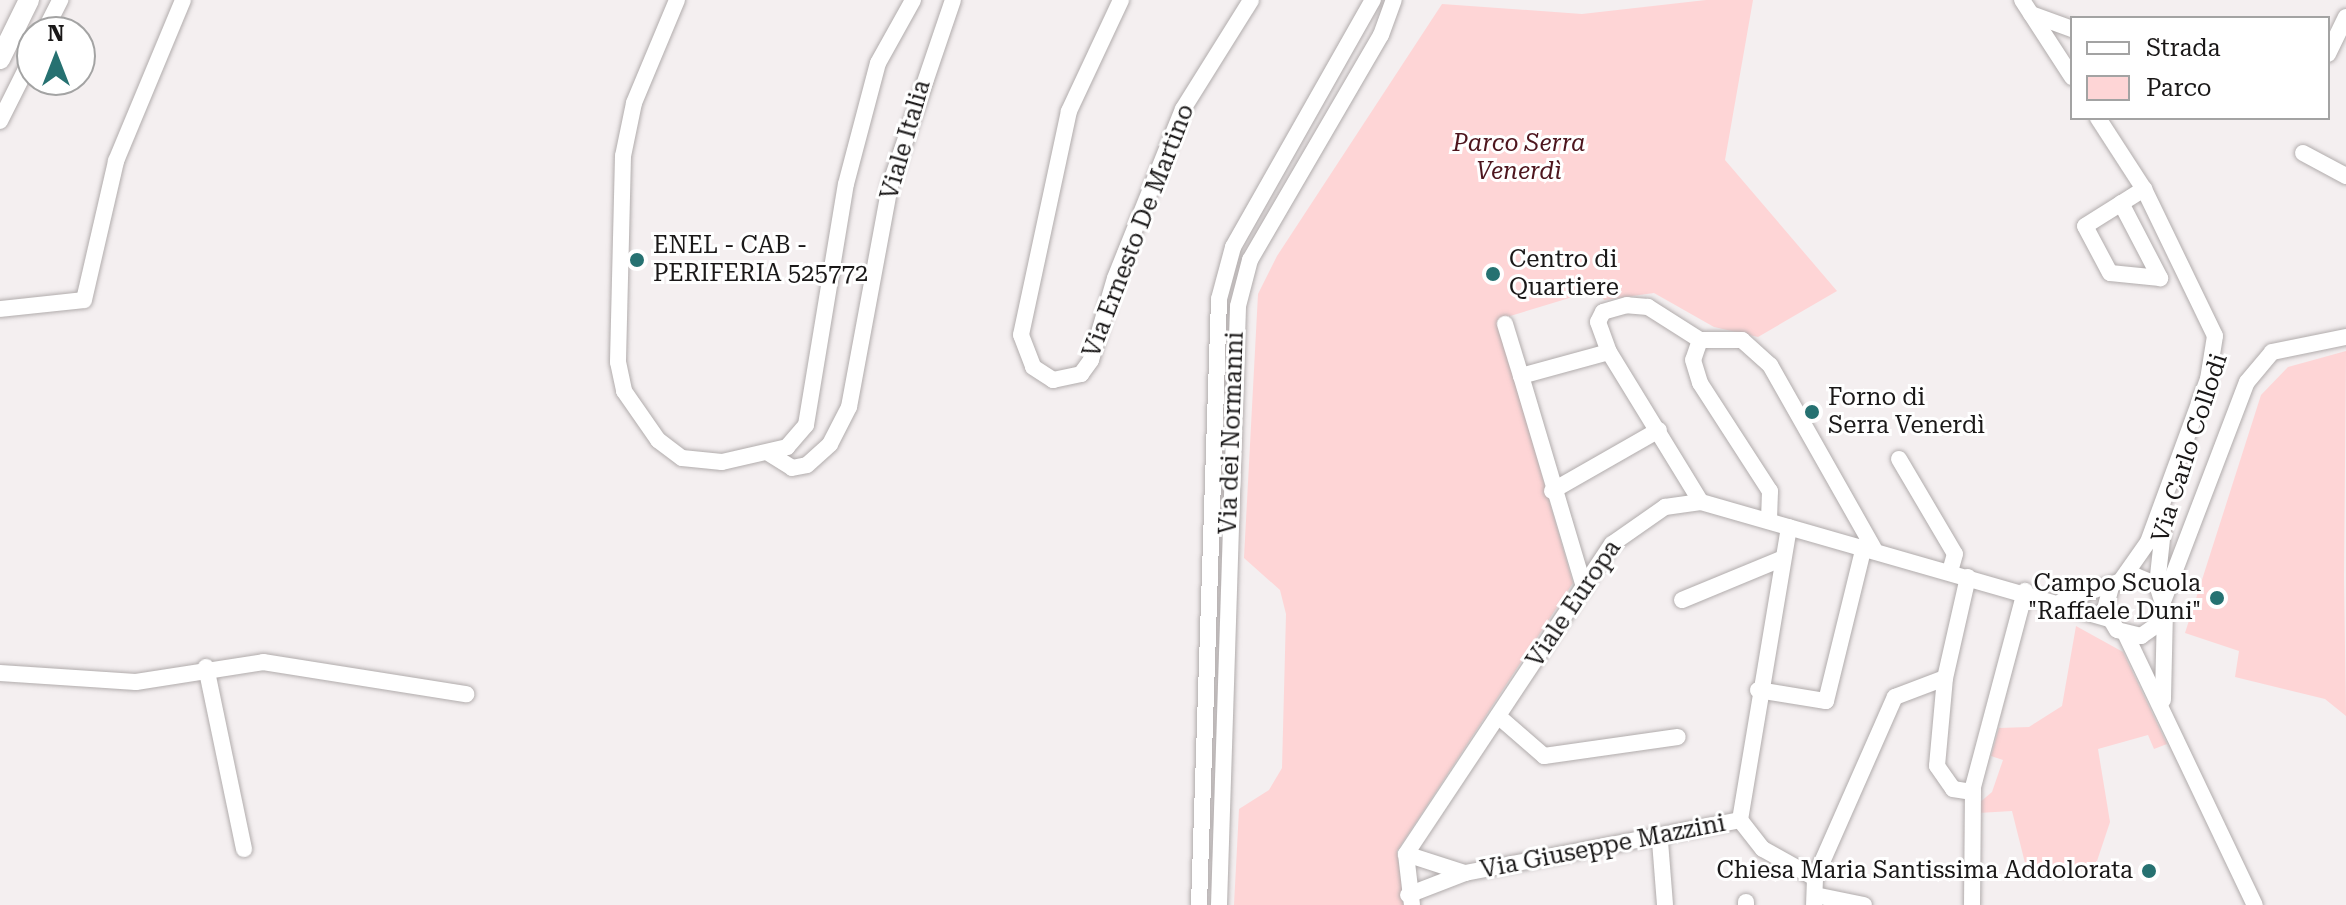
<!DOCTYPE html>
<html>
<head>
<meta charset="utf-8">
<style>
	body { margin:0 }
	#map { position:relative; width:2346px; height:905px; overflow:hidden; background:#f4eff0; font-family:"Roboto Serif",serif }
	div>[style] { position:absolute }
	.green>* { inset:0; background:#fed5d6 }
	.roads { filter:drop-shadow(0 0 2px #b1acac) drop-shadow(0 0 2px #b1acac) }
	.minor>* { height:16px; margin:-8px; padding:0 8px; transform-origin:8px; border-radius:8px; background:#fff }
	.tertiary>* { height:20px; margin:-10px; padding:0 10px; transform-origin:10px; border-radius:10px; background:#fff }
	.dots>* { width:22px; height:22px; translate:-50% -50%; box-sizing:border-box; border:4px solid #fff; border-radius:50% }
	span { translate:-50% -50%; white-space:nowrap; text-align:center; line-height:1.15; -webkit-text-stroke:6px #fff; paint-order:stroke }
	.street-label { font-size:24px; color:#1a1818 }
	.park-label { font-size:24px; color:#4d151d; font-style:italic }
	.poi-label { font-size:24px; color:#1a1818 }
	.left { translate:0 -50%; text-align:left }
	.right { translate:-100% -50%; text-align:right }
	.legend { position:absolute; left:2070px; top:16px; width:260px; height:104px; box-sizing:border-box; background:#fff; border:2px solid #a3a3a3; margin:0; padding:10px 14px; list-style:none; font-size:24px; color:#1a1818 }
	.legend li { display:flex; align-items:center; gap:16px; height:40px }
	.legend b { width:40px; border:2px solid #a3a3a3 }
	.north { position:absolute; left:16px; top:16px; width:80px; height:80px; box-sizing:border-box; background:#fff; border:2px solid #a3a3a3; border-radius:50%; rotate:0deg; font-size:22px; font-weight:700; line-height:32px; text-align:center; color:#1a1818 }
	.north::after { content:''; display:block; margin:auto; width:28px; height:36px; background:#267171; clip-path:polygon(50% 0,100% 100%,50% 72%,0 100%) }
</style>
</head>
<body>
<div id="map">
	<div class="green">
		<div style="clip-path:polygon(1706px 0,1753px 0,1725px 160px,1837px 291px,1758px 337px,1714px 327px,1654px 293px,1604px 300px,1599px 289px,1497px 320px,1573px 583px,1397px 851px,1404px 905px,1234px 905px,1239px 809px,1269px 790px,1282px 768px,1286px 614px,1280px 590px,1244px 558px,1258px 294px,1277px 256px,1442px 4px,1582px 14px)"></div>
		<div style="clip-path:polygon(2346px 351px,2344px 578px,2346px 716px,2325px 699px,2235px 677px,2239px 651px,2185px 633px,2261px 395px,2288px 367px)"></div>
		<div style="clip-path:polygon(2076px 626px,2123px 652px,2167px 744px,2154px 749px,2148px 735px,2098px 749px,2110px 822px,2094px 870px,2027px 871px,2012px 811px,1978px 813px,1979px 803px,1992px 792px,2003px 760px,1991px 756px,1999px 728px,2029px 727px,2062px 706px)"></div>
	</div>
	<div class="roads">
		<div class="minor">
			<div style="left:677px;top:0;width:112px;rotate:112.7deg"></div>
			<div style="left:634px;top:103px;width:54px;rotate:101.7deg"></div>
			<div style="left:623px;top:156px;width:206px;rotate:91.4deg"></div>
			<div style="left:618px;top:362px;width:30px;rotate:78deg"></div>
			<div style="left:624px;top:391px;width:60px;rotate:55.2deg"></div>
			<div style="left:658px;top:440px;width:30px;rotate:37deg"></div>
			<div style="left:682px;top:458px;width:40px;rotate:5.7deg"></div>
			<div style="left:722px;top:462px;width:67px;rotate:-13deg"></div>
			<div style="left:787px;top:447px;width:29px;rotate:-49deg"></div>
			<div style="left:806px;top:425px;width:244px;rotate:-80.6deg"></div>
			<div style="left:846px;top:184px;width:125px;rotate:-75.2deg"></div>
			<div style="left:878px;top:63px;width:72px;rotate:-60.9deg"></div>
			<div style="left:1121px;top:0;width:123px;rotate:115.1deg"></div>
			<div style="left:1069px;top:111px;width:229px;rotate:102.1deg"></div>
			<div style="left:1021px;top:335px;width:34px;rotate:69deg"></div>
			<div style="left:1033px;top:367px;width:24px;rotate:33deg"></div>
			<div style="left:1053px;top:380px;width:29px;rotate:-12deg"></div>
			<div style="left:1081px;top:374px;width:17px;rotate:-54deg"></div>
			<div style="left:1091px;top:360px;width:85px;rotate:-73.7deg"></div>
			<div style="left:1115px;top:278px;width:182px;rotate:-68.1deg"></div>
			<div style="left:1183px;top:109px;width:128px;rotate:-58deg"></div>
			<div style="left:2022px;top:0;width:92px;rotate:57deg"></div>
			<div style="left:2031px;top:14px;width:44px;rotate:20.1deg"></div>
			<div style="left:44px;top:32px;width:36px;rotate:-63deg"></div>
			<div style="left:2328px;top:54px;width:41px;rotate:-64.1deg"></div>
			<div style="left:2098px;top:118px;width:85px;rotate:57.1deg"></div>
			<div style="left:2144px;top:189px;width:163px;rotate:64.2deg"></div>
			<div style="left:2215px;top:336px;width:44px;rotate:99.2deg"></div>
			<div style="left:2208px;top:379px;width:174px;rotate:110.2deg"></div>
			<div style="left:2148px;top:542px;width:45px;rotate:125.1deg"></div>
			<div style="left:0;top:121px;width:72px;rotate:-63.4deg"></div>
			<div style="left:2303px;top:153px;width:49px;rotate:28.1deg"></div>
			<div style="left:2121px;top:203px;width:85px;rotate:62.5deg"></div>
			<div style="left:2160px;top:278px;width:50px;rotate:-174.3deg"></div>
			<div style="left:2110px;top:273px;width:53px;rotate:-118deg"></div>
			<div style="left:2085px;top:226px;width:70px;rotate:-32.1deg"></div>
			<div style="left:0;top:309px;width:84px;rotate:-6.1deg"></div>
			<div style="left:84px;top:300px;width:143px;rotate:-77deg"></div>
			<div style="left:116px;top:161px;width:174px;rotate:-67.4deg"></div>
			<div style="left:1505px;top:324px;width:54px;rotate:72.9deg"></div>
			<div style="left:1700px;top:340px;width:62px;rotate:-147.6deg"></div>
			<div style="left:1648px;top:307px;width:21px;rotate:-175deg"></div>
			<div style="left:1627px;top:305px;width:25px;rotate:164deg"></div>
			<div style="left:1603px;top:312px;width:11px;rotate:117deg"></div>
			<div style="left:1598px;top:322px;width:32px;rotate:70deg"></div>
			<div style="left:1609px;top:352px;width:176px;rotate:58.5deg"></div>
			<div style="left:1700px;top:340px;width:42px"></div>
			<div style="left:1742px;top:340px;width:38px;rotate:42deg"></div>
			<div style="left:1770px;top:365px;width:211px;rotate:60.5deg"></div>
			<div style="left:1700px;top:340px;width:21px;rotate:109deg"></div>
			<div style="left:1693px;top:360px;width:24px;rotate:73deg"></div>
			<div style="left:1700px;top:383px;width:129px;rotate:57.1deg"></div>
			<div style="left:1770px;top:491px;width:30px;rotate:92deg"></div>
			<div style="left:770px;top:454px;width:26px;rotate:32deg"></div>
			<div style="left:792px;top:468px;width:15px;rotate:-11deg"></div>
			<div style="left:807px;top:465px;width:31px;rotate:-42deg"></div>
			<div style="left:830px;top:444px;width:42px;rotate:-62.8deg"></div>
			<div style="left:849px;top:407px;width:226px;rotate:-79.5deg"></div>
			<div style="left:890px;top:185px;width:195px;rotate:-71.2deg"></div>
			<div style="left:1899px;top:459px;width:110px;rotate:59.5deg"></div>
			<div style="left:1955px;top:554px;width:19px;rotate:106deg"></div>
			<div style="left:1552px;top:491px;width:123px;rotate:-29.7deg"></div>
			<div style="left:1968px;top:577px;width:104px;rotate:102.8deg"></div>
			<div style="left:1945px;top:678px;width:88px;rotate:95.2deg"></div>
			<div style="left:1937px;top:766px;width:28px;rotate:55deg"></div>
			<div style="left:1953px;top:789px;width:20px;rotate:9deg"></div>
			<div style="left:2157px;top:585px;width:55px;rotate:-83.8deg"></div>
			<div style="left:1584px;top:587px;width:220px;rotate:-106.6deg"></div>
			<div style="left:1521px;top:376px;width:91px;rotate:-15.3deg"></div>
			<div style="left:2111px;top:587px;width:24px;rotate:105deg"></div>
			<div style="left:2105px;top:610px;width:23px;rotate:59deg"></div>
			<div style="left:2117px;top:630px;width:25px;rotate:14deg"></div>
			<div style="left:2141px;top:636px;width:24px;rotate:-35deg"></div>
			<div style="left:2164px;top:599px;width:232px;rotate:-69.1deg"></div>
			<div style="left:2247px;top:382px;width:39px;rotate:-50deg"></div>
			<div style="left:2272px;top:352px;width:76px;rotate:-11.5deg"></div>
			<div style="left:1682px;top:600px;width:107px;rotate:-22.5deg"></div>
			<div style="left:2062px;top:601px;width:78px;rotate:-18.7deg"></div>
			<div style="left:2136px;top:576px;width:23px;rotate:23deg"></div>
			<div style="left:2157px;top:585px;width:26px;rotate:72deg"></div>
			<div style="left:2165px;top:610px;width:90px;rotate:91.3deg"></div>
			<div style="left:2126px;top:635px;width:299px;rotate:64.5deg"></div>
			<div style="left:206px;top:667px;width:186px;rotate:78.2deg"></div>
			<div style="left:0;top:673px;width:136px;rotate:3.8deg"></div>
			<div style="left:136px;top:682px;width:129px;rotate:-8.9deg"></div>
			<div style="left:263px;top:662px;width:206px;rotate:9deg"></div>
			<div style="left:1758px;top:690px;width:69px;rotate:9.2deg"></div>
			<div style="left:1826px;top:701px;width:160px;rotate:-76.2deg"></div>
			<div style="left:1498px;top:716px;width:61px;rotate:41deg"></div>
			<div style="left:1544px;top:756px;width:135px;rotate:-8.1deg"></div>
			<div style="left:1740px;top:820px;width:297px;rotate:-80.5deg"></div>
			<div style="left:1740px;top:820px;width:37px;rotate:52deg"></div>
			<div style="left:1763px;top:849px;width:60px;rotate:29.1deg"></div>
			<div style="left:1815px;top:878px;width:27px;rotate:92deg"></div>
			<div style="left:1660px;top:841px;width:64px;rotate:85.5deg"></div>
			<div style="left:1406px;top:854px;width:62px;rotate:17.9deg"></div>
			<div style="left:1465px;top:873px;width:61px;rotate:158.9deg"></div>
			<div style="left:1465px;top:873px;width:280px;rotate:-10.9deg"></div>
			<div style="left:1815px;top:878px;width:198px;rotate:-66.2deg"></div>
			<div style="left:1895px;top:697px;width:53px;rotate:-20.8deg"></div>
			<div style="left:1815px;top:895px;width:50px;rotate:11.5deg"></div>
			<div style="left:1199px;top:905px;width:606px;rotate:-88.11deg"></div>
			<div style="left:1219px;top:299px;width:54px;rotate:-74.9deg"></div>
			<div style="left:1233px;top:247px;width:284px;rotate:-60.5deg"></div>
			<div style="left:1219px;top:905px;width:599px;rotate:-88.18deg"></div>
			<div style="left:1238px;top:306px;width:48px;rotate:-75.4deg"></div>
			<div style="left:1250px;top:260px;width:260px;rotate:-59.8deg"></div>
			<div style="left:1381px;top:35px;width:37px;rotate:-70deg"></div>
			<div style="left:1412px;top:905px;width:51px;rotate:-96.7deg"></div>
			<div style="left:1406px;top:854px;width:372px;rotate:-56.4deg"></div>
			<div style="left:1612px;top:544px;width:65px;rotate:-34.9deg"></div>
			<div style="left:1665px;top:507px;width:36px;rotate:-8deg"></div>
			<div style="left:1701px;top:502px;width:423px;rotate:16deg"></div>
			<div style="left:1746px;top:905px;width:3px;rotate:-90deg"></div>
			<div style="left:1972px;top:905px;width:118px;rotate:-89.5deg"></div>
			<div style="left:1973px;top:787px;width:203px;rotate:-75.1deg"></div>
		</div>
		<div class="tertiary">
			<div style="left:0;top:59px;width:66px;rotate:-63.8deg"></div>
		</div>
	</div>
	<div class="dots">
		<div style="left:637px;top:260px;background:#267171"></div>
		<div style="left:1493px;top:274px;background:#267171"></div>
		<div style="left:1812px;top:412px;background:#267171"></div>
		<div style="left:2217px;top:598px;background:#267171"></div>
		<div style="left:2149px;top:871px;background:#267171"></div>
	</div>
	<div class="street-label">
		<span style="left:906px;top:140px;rotate:-74deg">Viale Italia</span>
		<span style="left:1139px;top:231px;rotate:-69deg">Via Ernesto De Martino</span>
		<span style="left:1232px;top:433px;rotate:-88deg">Via dei Normanni</span>
		<span style="left:2190px;top:448px;rotate:-72deg">Via Carlo Collodi</span>
		<span style="left:1574px;top:604px;rotate:-56deg">Viale Europa</span>
		<span style="left:1603px;top:847px;rotate:-11deg">Via Giuseppe Mazzini</span>
	</div>
	<div class="park-label">
		<span style="left:1519px;top:158px">Parco Serra<br>Venerdì</span>
	</div>
	<div class="poi-label">
		<span class="left" style="left:653px;top:260px">ENEL - CAB -<br>PERIFERIA 525772</span>
		<span class="left" style="left:1509px;top:274px">Centro di<br>Quartiere</span>
		<span class="left" style="left:1828px;top:412px">Forno di<br>Serra Venerdì</span>
		<span class="right" style="left:2201px;top:598px">Campo Scuola<br>"Raffaele Duni"</span>
		<span class="right" style="left:2133px;top:871px">Chiesa Maria Santissima Addolorata</span>
	</div>
	<ul class="legend">
	<li><b style="height:10px;background:#fff"></b>Strada</li>
	<li><b style="height:22px;background:#fed5d6"></b>Parco</li>
	</ul>
	<div class="north">N</div>
</div>
</body>
</html>
